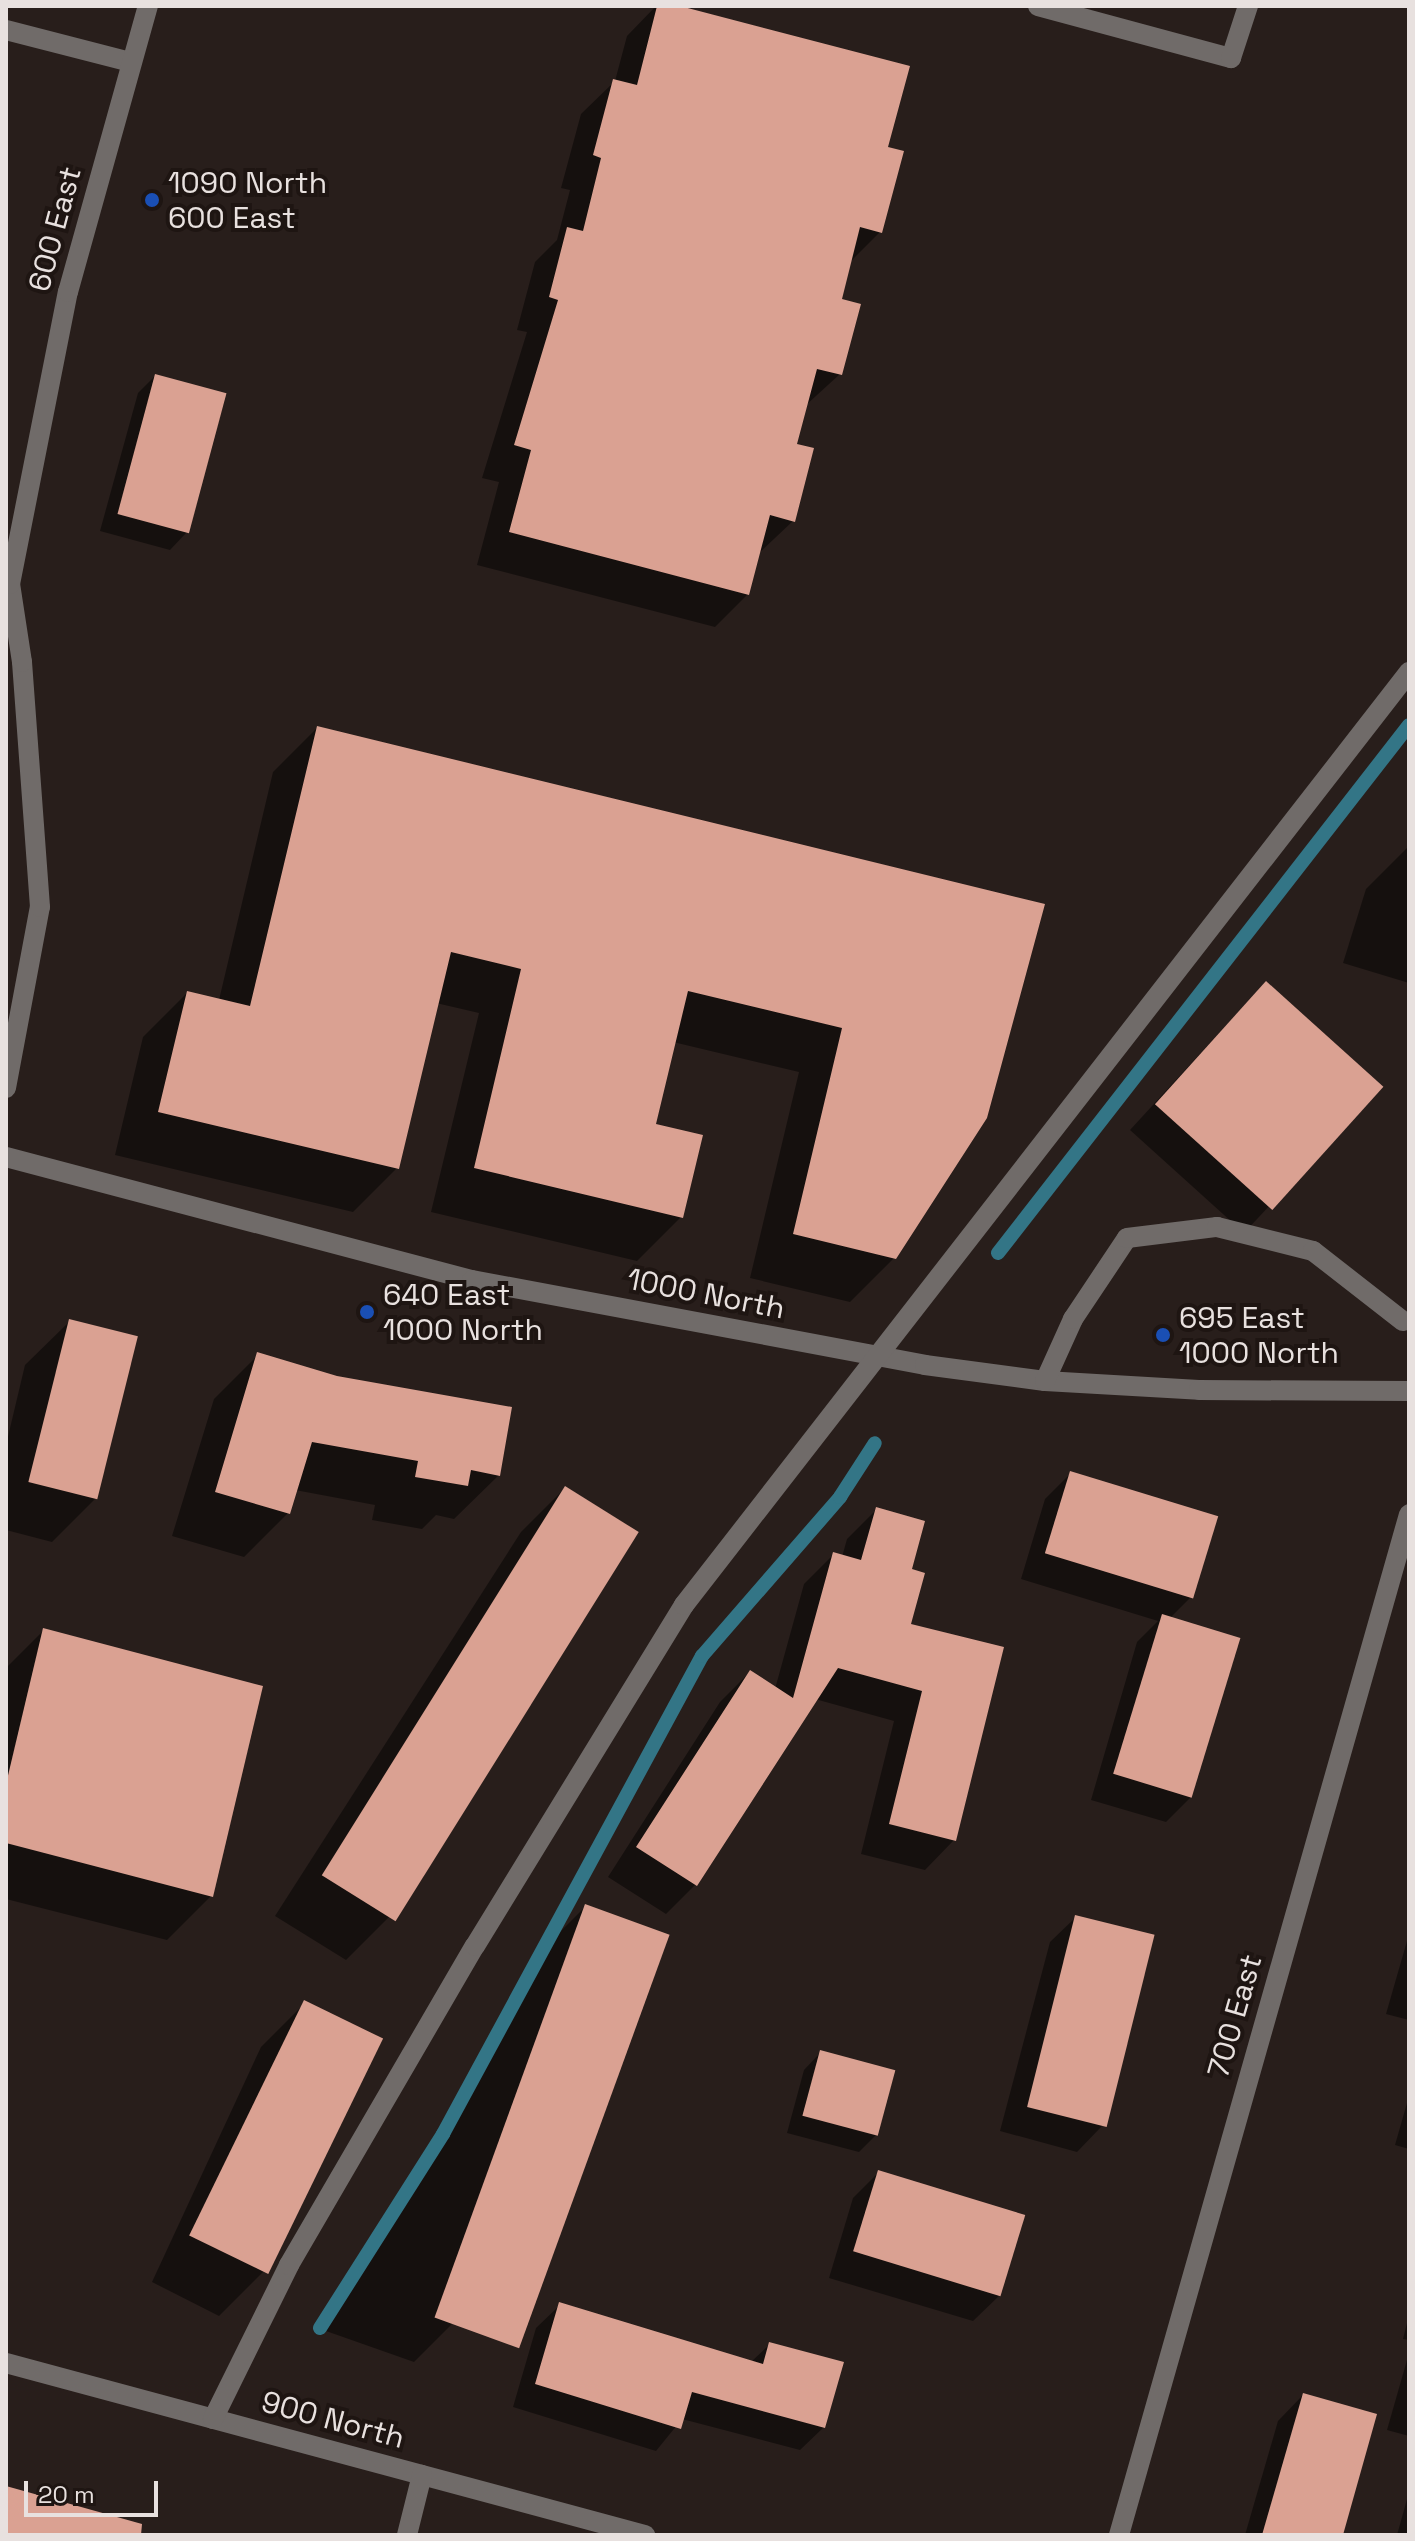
<!DOCTYPE html>
<html>
<head>
<meta charset="utf-8">
<style>
	body { margin:0 }
	#map { position:relative; width:1415px; height:2541px; overflow:hidden; background:#281e1b; font-family:"Space Grotesk",sans-serif }
	div>[style] { position:absolute }
	.shadow>* { inset:0; background:#0007 }
	.stream>* { height:14px; margin:-7px; padding:0 7px; transform-origin:7px; border-radius:7px; background:#337586 }
	.building>* { inset:0; background:#daa192; transform-origin:0 0 }
	.minor>* { height:20px; margin:-10px; padding:0 10px; transform-origin:10px; border-radius:10px; background:#706b69 }
	.dots>* { width:22px; height:22px; translate:-50% -50%; box-sizing:border-box; border:4px solid #1e1512; border-radius:50% }
	span { translate:-50% -50%; white-space:nowrap; text-align:center; line-height:1.15; -webkit-text-stroke:8px #1e1512; paint-order:stroke }
	.poi-label { font-size:30px; color:#e8e1df }
	.left { translate:0 -50%; text-align:left }
	.street-label { font-size:30px; color:#e8e1df }
	.frame { position:absolute; inset:0; border:8px solid #e8e1df; pointer-events:none }
	.scale { position:absolute; left:24px; top:2481px; width:134px; height:36px; box-sizing:border-box; border:4px solid #e8e1df; border-top:0; padding-left:10px; font-size:24px; line-height:28px; white-space:nowrap; color:#e8e1df; -webkit-text-stroke:6px #1e1512; paint-order:stroke }
</style>
</head>
<body>
<div id="map">
	<div class="shadow">
		<div style="clip-path:polygon(656px 6px,672px 6px,886px 149px,880px 232px,849px 263px,839px 301px,840px 374px,805px 406px,794px 446px,793px 521px,758px 554px,748px 594px,715px 627px,477px 565px,499px 482px,482px 478px,527px 332px,517px 330px,535px 262px,557px 240px,570px 190px,561px 188px,581px 114px,615px 81px,627px 36px)"></div>
		<div style="clip-path:polygon(155px 376px,187px 532px,170px 550px,100px 531px,138px 393px)"></div>
		<div style="clip-path:polygon(317px 728px,1043px 906px,894px 1258px,850px 1302px,750px 1278px,799px 1072px,673px 1042px,653px 1125px,681px 1217px,637px 1261px,431px 1212px,479px 1013px,436px 1003px,397px 1168px,353px 1212px,115px 1155px,143px 1037px,187px 993px,219px 1000px,273px 772px)"></div>
		<div style="clip-path:polygon(1409px 846px,1409px 983px,1343px 963px,1366px 889px)"></div>
		<div style="clip-path:polygon(1241px 1009px,1380px 1087px,1244px 1233px,1130px 1130px)"></div>
		<div style="clip-path:polygon(70px 1321px,96px 1498px,52px 1542px,6px 1530px,6px 1445px,25px 1365px)"></div>
		<div style="clip-path:polygon(258px 1355px,499px 1475px,454px 1519px,436px 1515px,422px 1529px,372px 1520px,375px 1505px,295px 1490px,288px 1513px,244px 1557px,172px 1536px,214px 1399px)"></div>
		<div style="clip-path:polygon(1071px 1473px,1191px 1597px,1169px 1619px,1192px 1796px,1166px 1822px,1091px 1800px,1137px 1642px,1158px 1621px,1021px 1579px,1045px 1499px)"></div>
		<div style="clip-path:polygon(565px 1488px,390px 1916px,346px 1960px,275px 1916px,521px 1532px)"></div>
		<div style="clip-path:polygon(877px 1509px,909px 1570px,908px 1625px,954px 1840px,925px 1870px,861px 1854px,894px 1721px,815px 1699px,695px 1885px,666px 1914px,608px 1877px,720px 1702px,750px 1672px,775px 1689px,804px 1584px,833px 1555px,842px 1557px,847px 1539px)"></div>
		<div style="clip-path:polygon(44px 1630px,211px 1896px,167px 1940px,6px 1899px,6px 1668px)"></div>
		<div style="clip-path:polygon(585px 1907px,458px 2318px,414px 2362px,326px 2331px,541px 1951px)"></div>
		<div style="clip-path:polygon(1076px 1917px,1102px 2126px,1077px 2152px,1000px 2131px,1050px 1942px)"></div>
		<div style="clip-path:polygon(1409px 1934px,1409px 2020px,1386px 2014px)"></div>
		<div style="clip-path:polygon(305px 2003px,263px 2272px,219px 2316px,152px 2282px,261px 2047px)"></div>
		<div style="clip-path:polygon(821px 2052px,876px 2135px,859px 2152px,787px 2133px,804px 2070px)"></div>
		<div style="clip-path:polygon(1409px 2096px,1409px 2149px,1395px 2145px)"></div>
		<div style="clip-path:polygon(879px 2172px,999px 2296px,973px 2321px,829px 2278px,853px 2198px)"></div>
		<div style="clip-path:polygon(560px 2305px,751px 2362px,770px 2344px,824px 2427px,800px 2450px,682px 2419px,656px 2451px,513px 2407px,536px 2328px)"></div>
		<div style="clip-path:polygon(1409px 2315px,1409px 2340px,1403px 2339px)"></div>
		<div style="clip-path:polygon(1409px 2353px,1409px 2436px,1387px 2430px)"></div>
		<div style="clip-path:polygon(1303px 2395px,1341px 2535px,1245px 2535px,1278px 2421px)"></div>
		<div style="clip-path:polygon(1409px 2492px,1409px 2535px,1397px 2535px)"></div>
	</div>
	<div class="stream">
		<div style="left:998px;top:1253px;width:669px;rotate:-52.1deg"></div>
		<div style="left:320px;top:2328px;width:230px;rotate:-57.6deg"></div>
		<div style="left:443px;top:2134px;width:544px;rotate:-61.55deg"></div>
		<div style="left:702px;top:1656px;width:211px;rotate:-49deg"></div>
		<div style="left:840px;top:1497px;width:64px;rotate:-57.1deg"></div>
	</div>
	<div class="building">
		<div style="clip-path:polygon(657px 6px,680px 6px,910px 66px,888px 147px,904px 151px,882px 233px,860px 227px,842px 299px,861px 304px,842px 375px,817px 369px,797px 444px,814px 448px,795px 522px,770px 515px,749px 595px,509px 532px,531px 450px,514px 445px,558px 300px,549px 297px,567px 227px,583px 231px,601px 158px,593px 155px,613px 79px,637px 85px)"></div>
		<div style="left:155px;top:374px;width:74px;height:145px;rotate:15deg"></div>
		<div style="clip-path:polygon(317px 726px,1045px 904px,987px 1118px,896px 1259px,793px 1234px,842px 1028px,688px 991px,656px 1124px,703px 1135px,683px 1218px,474px 1168px,521px 969px,451px 952px,399px 1169px,158px 1112px,187px 991px,250px 1006px)"></div>
		<div style="left:1266px;top:981px;width:158px;height:166px;rotate:42deg"></div>
		<div style="left:69px;top:1319px;width:71px;height:168px;rotate:14deg"></div>
		<div style="clip-path:polygon(257px 1352px,337px 1376px,512px 1407px,500px 1476px,471px 1470px,468px 1486px,415px 1477px,418px 1461px,312px 1442px,290px 1514px,215px 1492px)"></div>
		<div style="left:1070px;top:1471px;width:155px;height:86px;rotate:17deg"></div>
		<div style="left:565px;top:1486px;width:87px;height:459px;rotate:32deg"></div>
		<div style="clip-path:polygon(876px 1507px,925px 1521px,912px 1569px,925px 1573px,911px 1624px,1004px 1647px,956px 1841px,889px 1824px,922px 1691px,838px 1668px,697px 1886px,636px 1847px,750px 1670px,793px 1698px,833px 1552px,861px 1560px)"></div>
		<div style="left:1162px;top:1614px;width:82px;height:167px;rotate:17deg"></div>
		<div style="clip-path:polygon(43px 1628px,263px 1686px,213px 1897px,6px 1843px,6px 1784px)"></div>
		<div style="left:585px;top:1904px;width:90px;height:440px;rotate:20deg"></div>
		<div style="left:1075px;top:1915px;width:82px;height:198px;rotate:14deg"></div>
		<div style="left:304px;top:2000px;width:88px;height:262px;rotate:26deg"></div>
		<div style="left:820px;top:2050px;width:78px;height:68px;rotate:15deg"></div>
		<div style="left:878px;top:2170px;width:154px;height:85px;rotate:17deg"></div>
		<div style="clip-path:polygon(559px 2302px,763px 2364px,769px 2342px,844px 2362px,825px 2428px,692px 2392px,681px 2429px,535px 2384px)"></div>
		<div style="clip-path:polygon(1303px 2393px,1377px 2414px,1343px 2535px,1262px 2535px)"></div>
		<div style="clip-path:polygon(6px 2486px,142px 2524px,141px 2535px,6px 2535px)"></div>
	</div>
	<div class="minor">
		<div style="left:1038px;top:6px;width:200px;rotate:15.1deg"></div>
		<div style="left:1231px;top:58px;width:55px;rotate:-71.9deg"></div>
		<div style="left:6px;top:30px;width:129px;rotate:14.4deg"></div>
		<div style="left:6px;top:1088px;width:184px;rotate:-79.4deg"></div>
		<div style="left:40px;top:907px;width:246px;rotate:-94.2deg"></div>
		<div style="left:22px;top:662px;width:79px;rotate:-98.7deg"></div>
		<div style="left:10px;top:584px;width:298px;rotate:-78.8deg"></div>
		<div style="left:68px;top:292px;width:297px;rotate:-74.4deg"></div>
		<div style="left:6px;top:1157px;width:482px;rotate:14.8deg"></div>
		<div style="left:472px;top:1280px;width:461px;rotate:10.6deg"></div>
		<div style="left:925px;top:1365px;width:121px;rotate:7.6deg"></div>
		<div style="left:1045px;top:1381px;width:154px;rotate:3.3deg"></div>
		<div style="left:1199px;top:1390px;width:210px;rotate:0.3deg"></div>
		<div style="left:1045px;top:1381px;width:68px;rotate:-65.7deg"></div>
		<div style="left:1073px;top:1319px;width:97px;rotate:-56.3deg"></div>
		<div style="left:1127px;top:1238px;width:91px;rotate:-7deg"></div>
		<div style="left:1217px;top:1227px;width:99px;rotate:14deg"></div>
		<div style="left:1313px;top:1251px;width:114px;rotate:37.9deg"></div>
		<div style="left:6px;top:2363px;width:662px;rotate:15.07deg"></div>
		<div style="left:213px;top:2419px;width:172px;rotate:-63.7deg"></div>
		<div style="left:289px;top:2265px;width:369px;rotate:-59.8deg"></div>
		<div style="left:475px;top:1946px;width:400px;rotate:-58.5deg"></div>
		<div style="left:684px;top:1605px;width:1182px;rotate:-52.15deg"></div>
		<div style="left:407px;top:2535px;width:62px;rotate:-76deg"></div>
		<div style="left:1119px;top:2535px;width:1061px;rotate:-74.14deg"></div>
	</div>
	<div class="dots">
		<div style="left:152px;top:200px;background:#1a4fb4"></div>
		<div style="left:367px;top:1312px;background:#1a4fb4"></div>
		<div style="left:1163px;top:1335px;background:#1a4fb4"></div>
	</div>
	<div class="poi-label">
		<span class="left" style="left:168px;top:200px">1090 North<br>600 East</span>
		<span class="left" style="left:383px;top:1312px">640 East<br>1000 North</span>
		<span class="left" style="left:1179px;top:1335px">695 East<br>1000 North</span>
	</div>
	<div class="street-label">
		<span style="left:55px;top:229px;rotate:-75deg">600 East</span>
		<span style="left:706px;top:1294px;rotate:11deg">1000 North</span>
		<span style="left:1235px;top:2016px;rotate:-74deg">700 East</span>
		<span style="left:333px;top:2420px;rotate:15deg">900 North</span>
	</div>
	<div class="frame"></div>
	<div class="scale">20 m</div>
</div>
</body>
</html>
